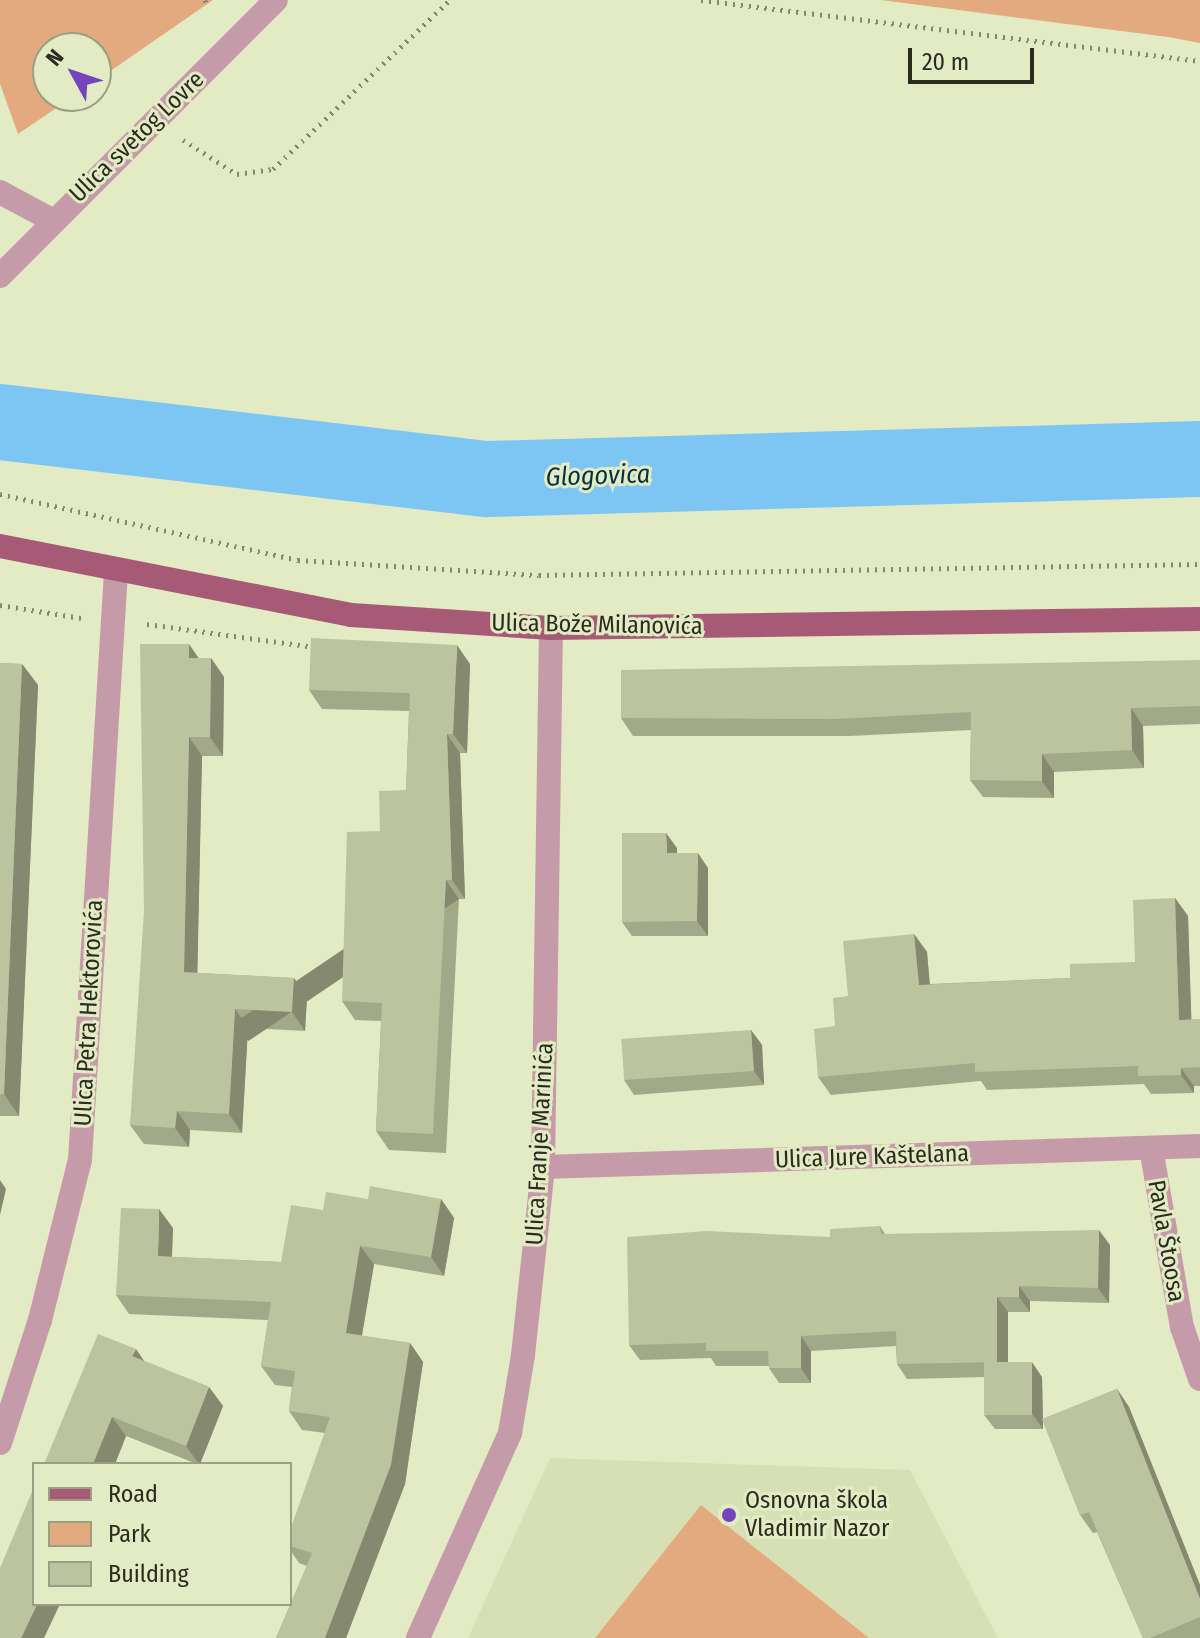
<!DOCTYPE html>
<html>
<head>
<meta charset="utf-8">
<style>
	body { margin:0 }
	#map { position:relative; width:1200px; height:1638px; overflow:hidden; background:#e3ebc5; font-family:"Fira Sans Condensed",sans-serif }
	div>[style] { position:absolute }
	.built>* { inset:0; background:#d7e0b4 }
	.green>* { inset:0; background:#e3aa80 }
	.river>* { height:76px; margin:-38px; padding:0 38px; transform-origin:38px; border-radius:38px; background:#7dc6f4 }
	.path>* { height:5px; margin-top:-2.5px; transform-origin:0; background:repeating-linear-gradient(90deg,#82876e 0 2px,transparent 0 8px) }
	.minor>* { height:24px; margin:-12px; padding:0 12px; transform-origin:12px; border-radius:12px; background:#c69ba9 }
	.major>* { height:24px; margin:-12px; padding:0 12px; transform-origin:12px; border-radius:12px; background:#a65a76 }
	.wall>* { inset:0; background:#a2a989 }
	.shaded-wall>* { inset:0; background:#84896f; transform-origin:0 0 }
	.building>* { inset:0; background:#bcc49f; transform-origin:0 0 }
	.dots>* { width:22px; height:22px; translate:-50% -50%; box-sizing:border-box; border:4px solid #e3ebc5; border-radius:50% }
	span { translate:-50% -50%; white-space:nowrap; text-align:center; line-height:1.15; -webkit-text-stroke:6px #e3ebc5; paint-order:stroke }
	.street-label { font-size:24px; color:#292c1e }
	.poi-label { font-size:24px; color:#292c1e }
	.left { translate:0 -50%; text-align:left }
	.water-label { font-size:26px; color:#043047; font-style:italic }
	.legend { position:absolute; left:32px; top:1462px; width:260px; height:144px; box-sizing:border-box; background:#e3ebc5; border:2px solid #999f82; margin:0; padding:10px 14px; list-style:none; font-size:24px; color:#292c1e }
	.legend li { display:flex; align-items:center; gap:16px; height:40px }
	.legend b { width:40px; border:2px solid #999f82 }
	.north { position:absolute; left:32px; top:32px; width:80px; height:80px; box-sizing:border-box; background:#e3ebc5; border:2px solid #999f82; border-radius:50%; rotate:310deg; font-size:22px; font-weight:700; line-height:32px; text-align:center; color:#292c1e }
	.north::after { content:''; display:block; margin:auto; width:28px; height:36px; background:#7344bc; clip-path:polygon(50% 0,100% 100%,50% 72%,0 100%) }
	.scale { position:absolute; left:908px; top:48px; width:126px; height:36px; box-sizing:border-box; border:4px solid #292c1e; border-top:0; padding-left:10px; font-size:24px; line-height:28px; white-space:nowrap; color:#292c1e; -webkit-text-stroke:6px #e3ebc5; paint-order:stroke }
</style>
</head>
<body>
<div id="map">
	<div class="built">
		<div style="clip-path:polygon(550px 1458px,910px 1470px,998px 1638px,468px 1638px)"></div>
	</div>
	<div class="green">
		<div style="clip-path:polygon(0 0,213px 0,96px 81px,96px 48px,48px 48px,48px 96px,74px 96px,18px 134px,0 84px)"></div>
		<div style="clip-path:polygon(881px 0,1200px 0,1200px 43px,1168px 37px)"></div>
		<div style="clip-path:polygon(701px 1505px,869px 1638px,595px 1638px)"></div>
	</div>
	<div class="river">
		<div style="left:0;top:422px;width:491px;rotate:6.7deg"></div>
		<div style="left:488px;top:479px;width:712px;rotate:-1.61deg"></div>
	</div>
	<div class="path">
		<div style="left:205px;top:0;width:6px;rotate:72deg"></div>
		<div style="left:701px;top:0;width:503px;rotate:6.97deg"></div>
		<div style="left:183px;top:140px;width:64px;rotate:32.2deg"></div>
		<div style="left:237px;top:174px;width:36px;rotate:-8deg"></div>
		<div style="left:273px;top:169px;width:245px;rotate:-43.7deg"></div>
		<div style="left:0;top:494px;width:305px;rotate:12.5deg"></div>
		<div style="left:298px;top:560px;width:241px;rotate:3.6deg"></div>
		<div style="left:539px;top:575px;width:661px;rotate:-0.95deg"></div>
		<div style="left:0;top:605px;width:82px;rotate:9.1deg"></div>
		<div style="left:147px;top:624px;width:171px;rotate:7.8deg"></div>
	</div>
	<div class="minor">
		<div style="left:0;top:192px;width:59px;rotate:28.3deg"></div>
		<div style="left:0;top:276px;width:390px;rotate:-45deg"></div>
		<div style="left:1151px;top:1148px;width:182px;rotate:80.2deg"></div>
		<div style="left:1182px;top:1327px;width:55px;rotate:70.9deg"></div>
		<div style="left:543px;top:1167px;width:657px;rotate:-1.83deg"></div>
		<div style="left:0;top:1443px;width:129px;rotate:-72deg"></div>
		<div style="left:40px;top:1320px;width:165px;rotate:-76deg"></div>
		<div style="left:80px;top:1160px;width:589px;rotate:-86.5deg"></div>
		<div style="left:418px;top:1638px;width:225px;rotate:-65.8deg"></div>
		<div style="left:510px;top:1433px;width:79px;rotate:-80.5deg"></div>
		<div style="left:523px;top:1355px;width:189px;rotate:-83.9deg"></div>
		<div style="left:543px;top:1167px;width:539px;rotate:-89.15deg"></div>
	</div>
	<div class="major">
		<div style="left:0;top:546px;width:358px;rotate:11.1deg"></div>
		<div style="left:351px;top:615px;width:200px;rotate:3.7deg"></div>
		<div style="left:551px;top:628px;width:649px;rotate:-0.79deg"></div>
	</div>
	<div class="wall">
		<div style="clip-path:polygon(199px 658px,211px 658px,224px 677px,223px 756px,202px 756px,197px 973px,294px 978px,307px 997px,305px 1031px,248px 1028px,242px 1133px,190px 1130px,189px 1147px,144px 1144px,130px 1125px)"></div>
		<div style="clip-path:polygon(1200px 660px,1200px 724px,1143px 726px,1144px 768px,1054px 772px,1054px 798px,983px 797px,970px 780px,971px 730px,850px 736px,633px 736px,621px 718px)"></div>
		<div style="clip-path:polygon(0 663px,22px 664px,38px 685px,19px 1116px,0 1116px)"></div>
		<div style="clip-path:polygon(470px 664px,467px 753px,460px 753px,465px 899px,459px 899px,446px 1153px,389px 1150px,376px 1131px,381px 1021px,355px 1020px,342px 1001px,406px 790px,409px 711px,322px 709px,309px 690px)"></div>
		<div style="clip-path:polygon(677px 848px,677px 853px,708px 868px,708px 936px,632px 936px,622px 922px)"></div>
		<div style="clip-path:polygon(1175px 898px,1188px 916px,1191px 1020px,1200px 1019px,1200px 1086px,1194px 1086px,1194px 1093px,1151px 1094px,1144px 1084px,987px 1090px,981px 1081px,831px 1095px,818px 1077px,835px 1026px,848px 996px,914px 934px,927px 952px,930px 984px,1070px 978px,1135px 962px)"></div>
		<div style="clip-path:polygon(751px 1030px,762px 1045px,764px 1085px,634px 1095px,624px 1080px)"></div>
		<div style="clip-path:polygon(368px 1199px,441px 1199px,454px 1218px,444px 1276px,374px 1264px,362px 1336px,410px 1343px,423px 1362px,405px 1484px,346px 1638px,276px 1638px,307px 1566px,299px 1563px,290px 1550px,290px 1531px,325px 1433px,302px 1430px,289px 1411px,292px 1387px,275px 1385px,261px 1366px,268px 1320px,129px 1314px,116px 1295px,173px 1228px,172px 1257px,281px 1262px,323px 1210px)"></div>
		<div style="clip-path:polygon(880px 1226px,885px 1234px,1110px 1245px,1109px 1303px,1030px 1301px,1030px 1312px,1008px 1312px,1008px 1362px,1042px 1377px,1043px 1419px,1117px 1389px,1129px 1407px,1200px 1585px,1200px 1638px,1143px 1638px,1097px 1532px,1093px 1533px,1080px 1515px,1043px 1421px,1043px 1429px,995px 1429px,984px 1415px,984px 1377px,907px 1379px,897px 1364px,896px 1346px,811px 1351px,811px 1383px,779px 1383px,769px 1368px,769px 1366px,716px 1366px,711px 1358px,640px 1360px,629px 1345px,830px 1237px)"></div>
		<div style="clip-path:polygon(144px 1361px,209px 1387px,223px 1406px,200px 1464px,197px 1464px,126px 1436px,115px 1464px,44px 1464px)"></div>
	</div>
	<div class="shaded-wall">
		<div style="clip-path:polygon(189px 644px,202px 663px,189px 658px)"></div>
		<div style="clip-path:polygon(457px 645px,470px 664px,467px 753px,453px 734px)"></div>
		<div style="clip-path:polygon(211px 658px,224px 677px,223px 756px,210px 737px)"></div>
		<div style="clip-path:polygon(22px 664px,38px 685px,19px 1116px,4px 1094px)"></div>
		<div style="clip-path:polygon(1131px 708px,1143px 726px,1144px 768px,1132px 750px)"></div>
		<div style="clip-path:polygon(447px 734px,460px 753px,465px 899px,452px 880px)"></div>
		<div style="clip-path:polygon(189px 737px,202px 756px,197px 991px,184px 972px)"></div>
		<div style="clip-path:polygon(1042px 754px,1054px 772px,1054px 798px,1042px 781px)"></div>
		<div style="clip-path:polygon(666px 833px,677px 848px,677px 868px,667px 853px)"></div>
		<div style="clip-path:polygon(698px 853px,708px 868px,708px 936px,697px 921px)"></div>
		<div style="left:446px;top:880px;width:23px;height:254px;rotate:56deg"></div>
		<div style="clip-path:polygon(1175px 898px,1188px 916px,1192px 1038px,1179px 1020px)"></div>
		<div style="clip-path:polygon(914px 934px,927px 952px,931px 1003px,919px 985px)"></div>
		<div style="clip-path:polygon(294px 978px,307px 997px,305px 1031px,292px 1012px)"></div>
		<div style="clip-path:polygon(235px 1009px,248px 1028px,242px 1133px,229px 1114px)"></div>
		<div style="clip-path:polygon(751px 1030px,762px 1045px,764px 1085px,754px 1071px)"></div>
		<div style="clip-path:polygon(1181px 1068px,1194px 1086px,1194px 1093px,1181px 1075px)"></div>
		<div style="clip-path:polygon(177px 1111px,190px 1130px,189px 1147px,175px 1128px)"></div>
		<div style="clip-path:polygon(0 1180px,6px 1189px,0 1215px)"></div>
		<div style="clip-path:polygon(441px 1199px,454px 1218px,444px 1276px,431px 1257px)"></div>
		<div style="clip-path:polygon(159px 1209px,173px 1228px,171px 1275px,158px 1256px)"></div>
		<div style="clip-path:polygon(1099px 1230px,1110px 1245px,1109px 1303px,1098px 1288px)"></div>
		<div style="clip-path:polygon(360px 1246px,374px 1264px,359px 1352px,346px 1333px)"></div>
		<div style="clip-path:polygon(1019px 1286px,1030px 1301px,1030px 1312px,1019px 1297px)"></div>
		<div style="clip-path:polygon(997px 1297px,1008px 1312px,1008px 1377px,997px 1362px)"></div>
		<div style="clip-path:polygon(801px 1336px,811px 1351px,811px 1383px,801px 1368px)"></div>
		<div style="clip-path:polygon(410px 1343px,423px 1362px,405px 1484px,346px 1638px,325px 1638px)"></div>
		<div style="clip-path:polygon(136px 1349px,149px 1368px,132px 1356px)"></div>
		<div style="clip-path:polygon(1032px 1362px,1042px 1377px,1043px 1429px,1032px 1414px)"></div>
		<div style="clip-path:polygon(209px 1387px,223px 1406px,200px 1464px,199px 1464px,186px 1446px)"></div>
		<div style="clip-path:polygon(1117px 1389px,1129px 1407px,1200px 1585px,1200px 1599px)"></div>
		<div style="clip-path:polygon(112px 1417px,126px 1436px,115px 1464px,93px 1464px)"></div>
		<div style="clip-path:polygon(37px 1604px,60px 1604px,44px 1638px,21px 1638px)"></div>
	</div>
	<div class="building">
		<div style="clip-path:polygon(311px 638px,457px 645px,453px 734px,447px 734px,452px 880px,446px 880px,433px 1134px,376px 1131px,382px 1003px,342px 1001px,347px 832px,380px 831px,379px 791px,406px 790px,410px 693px,309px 690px)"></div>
		<div style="clip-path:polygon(140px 644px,189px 644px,189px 658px,211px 658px,210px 737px,189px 737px,184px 972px,294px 978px,292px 1012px,235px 1009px,229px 1114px,177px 1111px,175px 1128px,130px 1125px,144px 911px)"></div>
		<div style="clip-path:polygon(1200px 660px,1200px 706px,1131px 708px,1132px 750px,1042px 754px,1042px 781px,970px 780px,971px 712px,837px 719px,621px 718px,621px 670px)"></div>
		<div style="clip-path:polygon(0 663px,22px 664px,4px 1094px,0 1094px)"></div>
		<div style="clip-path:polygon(622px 833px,666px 833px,667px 853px,698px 853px,697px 921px,622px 922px)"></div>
		<div style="clip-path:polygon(1175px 898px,1179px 1020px,1200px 1019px,1200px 1067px,1181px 1068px,1181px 1075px,1138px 1076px,1138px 1066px,975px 1072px,975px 1063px,818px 1077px,814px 1029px,835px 1026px,833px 998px,848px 996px,843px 941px,914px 934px,919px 985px,1070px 978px,1070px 964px,1135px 962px,1133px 900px)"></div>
		<div style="left:751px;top:1030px;width:41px;height:130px;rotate:86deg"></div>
		<div style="clip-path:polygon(370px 1186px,441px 1199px,431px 1257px,360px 1246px,346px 1333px,410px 1343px,391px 1465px,325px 1638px,276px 1638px,312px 1553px,290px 1546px,290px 1531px,330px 1417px,289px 1411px,295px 1371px,261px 1366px,271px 1302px,116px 1295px,121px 1208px,159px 1209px,158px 1256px,281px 1262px,291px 1205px,323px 1210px,326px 1192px,368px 1199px)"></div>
		<div style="clip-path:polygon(880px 1226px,881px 1234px,1099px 1230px,1098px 1288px,1019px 1286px,1019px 1297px,997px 1297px,997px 1362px,897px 1364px,896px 1331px,801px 1336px,801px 1368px,769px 1368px,768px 1351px,706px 1351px,706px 1343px,629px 1345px,627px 1237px,707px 1231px,830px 1237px,830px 1229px)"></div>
		<div style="clip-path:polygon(98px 1334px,136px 1349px,132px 1356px,209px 1387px,186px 1446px,112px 1417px,93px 1464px,44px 1464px)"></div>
		<div style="left:984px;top:1362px;width:48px;height:53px"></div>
		<div style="clip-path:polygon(1117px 1389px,1200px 1599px,1200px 1617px,1150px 1638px,1143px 1638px,1089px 1512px,1080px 1515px,1042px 1419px)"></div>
		<div style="clip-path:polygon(34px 1487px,34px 1604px,37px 1604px,21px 1638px,0 1638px,0 1568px)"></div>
	</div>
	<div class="dots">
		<div style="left:729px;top:1515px;background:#7344bc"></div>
	</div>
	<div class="street-label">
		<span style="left:137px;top:137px;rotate:-44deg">Ulica svetog Lovre</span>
		<span style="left:597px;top:625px;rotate:1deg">Ulica Bože Milanovića</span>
		<span style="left:89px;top:1013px;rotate:-87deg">Ulica Petra Hektorovića</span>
		<span style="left:540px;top:1144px;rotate:-87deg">Ulica Franje Marinića</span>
		<span style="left:872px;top:1157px;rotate:-2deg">Ulica Jure Kaštelana</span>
		<span style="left:1166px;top:1241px;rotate:80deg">Pavla Štoosa</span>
	</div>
	<div class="poi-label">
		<span class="left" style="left:745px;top:1515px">Osnovna škola<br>Vladimir Nazor</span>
	</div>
	<div class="water-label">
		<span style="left:598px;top:476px;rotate:-2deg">Glogovica</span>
	</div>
	<ul class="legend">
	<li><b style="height:10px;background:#a65a76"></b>Road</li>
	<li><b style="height:22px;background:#e3aa80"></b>Park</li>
	<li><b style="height:22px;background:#bcc49f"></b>Building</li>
	</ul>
	<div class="north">N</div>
	<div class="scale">20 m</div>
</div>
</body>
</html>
